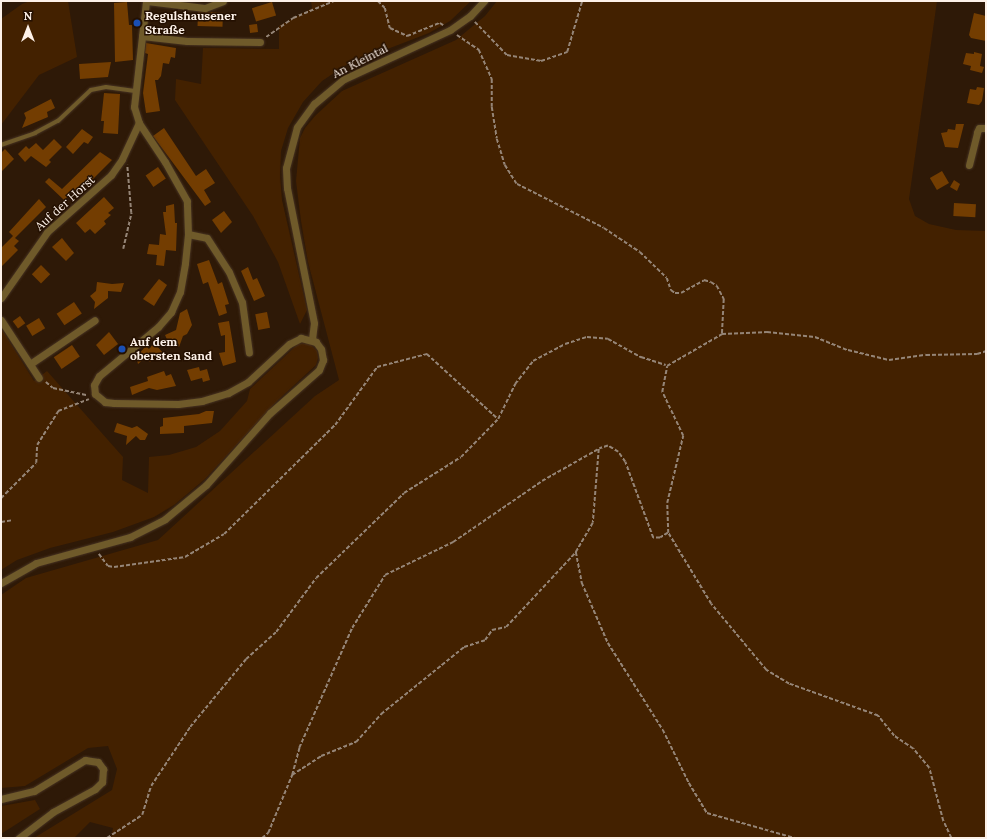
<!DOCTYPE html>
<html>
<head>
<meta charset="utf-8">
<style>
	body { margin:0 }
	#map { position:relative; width:987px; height:839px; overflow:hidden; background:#2e1907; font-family:Lora,serif }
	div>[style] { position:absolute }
	.green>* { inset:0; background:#432100 }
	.building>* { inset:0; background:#733d01; transform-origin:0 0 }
	.path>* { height:1.5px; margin-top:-0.75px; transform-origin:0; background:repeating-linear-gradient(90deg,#958577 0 4px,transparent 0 6px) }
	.roads { filter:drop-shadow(0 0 1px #473322) drop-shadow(0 0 1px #473322) }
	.lane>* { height:3.5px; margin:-1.75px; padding:0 1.75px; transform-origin:1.75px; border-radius:1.75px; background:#6f5a2a }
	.street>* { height:7px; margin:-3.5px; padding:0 3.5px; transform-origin:3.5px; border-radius:3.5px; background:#6f5a2a }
	.dots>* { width:11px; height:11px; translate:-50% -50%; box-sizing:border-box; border:2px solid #241001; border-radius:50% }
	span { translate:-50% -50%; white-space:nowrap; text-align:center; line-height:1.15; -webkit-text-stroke:3px #241001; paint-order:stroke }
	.poi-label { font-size:12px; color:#fdf1e8; font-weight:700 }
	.left { translate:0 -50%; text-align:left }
	.street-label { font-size:12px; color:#fdf1e8 }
	.frame { position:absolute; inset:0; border:2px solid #fdf1e8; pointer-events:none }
	.north { position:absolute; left:8px; top:8px; width:40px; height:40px; -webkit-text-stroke:3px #241001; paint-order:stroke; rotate:0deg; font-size:11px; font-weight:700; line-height:16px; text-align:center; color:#fdf1e8 }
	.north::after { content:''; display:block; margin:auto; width:14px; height:18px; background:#fdf1e8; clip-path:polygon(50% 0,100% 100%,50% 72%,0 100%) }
</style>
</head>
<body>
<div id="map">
	<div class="green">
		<div style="clip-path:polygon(30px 1px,68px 1px,77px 57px,39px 75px,1px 125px,1px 19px,22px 4px)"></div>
		<div style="clip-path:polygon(311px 1px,471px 1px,450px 21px,429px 33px,346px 65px,322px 81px,303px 102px,288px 128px,281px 151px,280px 176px,282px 200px,307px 310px,300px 324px,278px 262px,253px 216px,175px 100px,176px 79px,201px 84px,203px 48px,279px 49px,279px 26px,312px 8px)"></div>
		<div style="clip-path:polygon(497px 1px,937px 1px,909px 199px,915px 216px,929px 224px,956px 230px,986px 231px,986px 838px,111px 838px,113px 828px,90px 822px,74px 838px,34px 838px,112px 790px,117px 769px,108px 746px,88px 748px,25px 786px,1px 788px,1px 595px,26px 578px,158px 540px,315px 396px,339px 380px,308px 262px,301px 221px,296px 181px,300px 138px,305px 128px,315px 116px,342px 91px,456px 40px,485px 16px)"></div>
		<div style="clip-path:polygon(1px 328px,34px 381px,47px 371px,123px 457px,122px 480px,148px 493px,149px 457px,169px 455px,196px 447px,220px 431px,247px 401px,250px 389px,298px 344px,309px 343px,317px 351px,318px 358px,316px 365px,278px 400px,205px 479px,174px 505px,154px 517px,113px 532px,50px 548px,17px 560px,1px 570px)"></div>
		<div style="clip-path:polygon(35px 800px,40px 809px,1px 834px,1px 806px)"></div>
	</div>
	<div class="building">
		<div style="clip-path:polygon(127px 2px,129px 25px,132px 25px,133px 60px,115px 62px,114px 3px)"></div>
		<div style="left:272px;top:2px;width:14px;height:21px;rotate:73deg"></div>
		<div style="left:198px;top:12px;width:25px;height:14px;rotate:2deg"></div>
		<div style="clip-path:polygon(974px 13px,986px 16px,986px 41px,971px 38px,969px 35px)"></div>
		<div style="left:257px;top:24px;width:8px;height:8px;rotate:83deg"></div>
		<div style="clip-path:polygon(146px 43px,176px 48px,175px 58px,171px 57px,169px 64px,163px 63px,161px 76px,158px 80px,155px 80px,160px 111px,146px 113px,143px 93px,148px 54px,145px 53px)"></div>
		<div style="clip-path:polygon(974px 52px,982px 54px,980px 66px,984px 67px,982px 73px,970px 70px,971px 66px,963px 64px,966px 53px,974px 54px)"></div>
		<div style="clip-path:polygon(111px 62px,108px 77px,80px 79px,79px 64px)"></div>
		<div style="clip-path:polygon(977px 87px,984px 88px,982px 101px,979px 105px,967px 103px,970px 89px,976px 90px)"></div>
		<div style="clip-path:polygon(104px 93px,120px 94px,118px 134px,103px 133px,104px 121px,101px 121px)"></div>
		<div style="clip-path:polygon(51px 99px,55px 108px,47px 112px,48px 117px,22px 128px,26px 118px,24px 113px)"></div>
		<div style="clip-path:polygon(956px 124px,964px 124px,958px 148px,945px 147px,941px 133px,947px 132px,948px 129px,955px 130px)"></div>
		<div style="clip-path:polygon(164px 128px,196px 176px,206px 169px,215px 183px,204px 190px,211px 202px,205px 206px,153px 136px)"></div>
		<div style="clip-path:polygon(82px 129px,93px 137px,88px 144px,84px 142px,73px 154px,66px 147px)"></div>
		<div style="clip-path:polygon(54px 139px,62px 147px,49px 160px,51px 162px,46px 167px,31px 156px,25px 162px,18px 154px,26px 146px,29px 149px,36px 143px,43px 150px)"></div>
		<div style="clip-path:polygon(5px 149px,14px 159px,1px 172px,1px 153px)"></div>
		<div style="clip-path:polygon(100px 152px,112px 160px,89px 183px,82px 184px,64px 200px,45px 182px,49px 178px,62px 189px)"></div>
		<div style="left:158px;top:167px;width:14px;height:15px;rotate:56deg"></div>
		<div style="left:942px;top:171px;width:14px;height:14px;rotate:60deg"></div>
		<div style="clip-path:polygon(954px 180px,960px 184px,957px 191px,950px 187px)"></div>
		<div style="clip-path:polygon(104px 197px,114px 208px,108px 213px,111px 215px,104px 221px,106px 224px,95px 234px,90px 229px,85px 233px,76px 223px)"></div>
		<div style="clip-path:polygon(39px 199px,46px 207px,15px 238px,19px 241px,14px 246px,18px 250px,1px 267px,1px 248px,13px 236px,9px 232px)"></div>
		<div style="left:954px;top:203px;width:22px;height:13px;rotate:3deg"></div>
		<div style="clip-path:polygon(174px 204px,175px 223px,177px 223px,176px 251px,166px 250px,164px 266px,156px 265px,157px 255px,147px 254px,149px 244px,159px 245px,160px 234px,166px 235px,163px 212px,166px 212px,166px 206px)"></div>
		<div style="clip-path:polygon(224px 211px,232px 222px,221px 233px,212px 220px)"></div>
		<div style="clip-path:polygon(62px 238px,74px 253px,66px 261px,52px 247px)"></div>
		<div style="clip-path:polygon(209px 260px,218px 284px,222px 282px,229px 304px,225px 305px,227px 313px,219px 316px,208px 282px,203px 284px,197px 264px)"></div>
		<div style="left:41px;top:265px;width:13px;height:13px;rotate:45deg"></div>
		<div style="clip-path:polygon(248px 267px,253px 280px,257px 278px,265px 296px,254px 301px,241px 271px)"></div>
		<div style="clip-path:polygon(159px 279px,167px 285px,154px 306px,143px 299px)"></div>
		<div style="clip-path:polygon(97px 282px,112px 284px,124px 283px,121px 292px,108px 291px,108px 298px,94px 309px,95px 302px,90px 296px,96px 291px)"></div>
		<div style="left:74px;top:302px;width:14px;height:21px;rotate:56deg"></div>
		<div style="clip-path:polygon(187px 309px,192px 325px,187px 334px,183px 336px,179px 347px,169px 344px,165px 335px,176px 330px,180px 313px)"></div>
		<div style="left:267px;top:312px;width:16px;height:12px;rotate:79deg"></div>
		<div style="left:20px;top:316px;width:9px;height:9px;rotate:54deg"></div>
		<div style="left:39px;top:318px;width:12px;height:15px;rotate:59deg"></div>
		<div style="clip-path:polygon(229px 321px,236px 362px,223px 366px,219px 353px,225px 352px,225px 335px,221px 336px,218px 323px)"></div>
		<div style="clip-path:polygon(109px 332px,118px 344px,104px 355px,96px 345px)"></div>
		<div style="clip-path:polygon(154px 343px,164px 354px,158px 360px,155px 357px,150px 362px,145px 358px,138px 364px,136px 357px,146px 346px,149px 349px)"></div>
		<div style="left:72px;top:345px;width:14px;height:22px;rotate:56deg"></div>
		<div style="clip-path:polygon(199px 367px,200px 371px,207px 369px,210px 380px,203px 382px,202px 378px,191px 381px,187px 370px)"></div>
		<div style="clip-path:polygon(164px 371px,166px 376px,171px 374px,176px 386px,157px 390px,149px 388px,132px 395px,130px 387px,148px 381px,147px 377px)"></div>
		<div style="clip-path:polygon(206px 411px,214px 411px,212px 423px,184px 426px,184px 433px,160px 434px,160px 427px,163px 426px,163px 418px,199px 414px)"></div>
		<div style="clip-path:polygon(117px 423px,132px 428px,137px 426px,148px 434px,145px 440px,140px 440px,136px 436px,126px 445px,127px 436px,114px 432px)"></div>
	</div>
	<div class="path">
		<div style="left:378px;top:1px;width:10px;rotate:45deg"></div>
		<div style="left:385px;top:8px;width:21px;rotate:76deg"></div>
		<div style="left:390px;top:28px;width:19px;rotate:25deg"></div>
		<div style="left:407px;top:36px;width:35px;rotate:-22deg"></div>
		<div style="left:440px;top:23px;width:4px;rotate:34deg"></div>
		<div style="left:475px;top:22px;width:46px;rotate:45.9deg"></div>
		<div style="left:507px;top:55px;width:35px;rotate:10deg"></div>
		<div style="left:541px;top:61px;width:28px;rotate:-19deg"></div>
		<div style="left:567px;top:52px;width:53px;rotate:-73.6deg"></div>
		<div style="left:457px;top:35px;width:27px;rotate:34deg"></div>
		<div style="left:479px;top:50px;width:32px;rotate:66deg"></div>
		<div style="left:492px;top:79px;width:28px;rotate:90deg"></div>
		<div style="left:492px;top:107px;width:32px;rotate:81deg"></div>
		<div style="left:497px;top:139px;width:27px;rotate:73deg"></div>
		<div style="left:505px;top:165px;width:22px;rotate:58deg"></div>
		<div style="left:517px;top:184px;width:97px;rotate:26.8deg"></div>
		<div style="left:604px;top:228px;width:43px;rotate:33.7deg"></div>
		<div style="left:640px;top:252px;width:37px;rotate:44deg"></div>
		<div style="left:667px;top:278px;width:13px;rotate:72deg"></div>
		<div style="left:671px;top:290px;width:5px;rotate:37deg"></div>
		<div style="left:675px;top:293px;width:6px"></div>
		<div style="left:681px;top:293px;width:26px;rotate:-29deg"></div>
		<div style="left:704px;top:280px;width:7px;rotate:16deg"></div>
		<div style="left:711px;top:282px;width:7px;rotate:34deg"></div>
		<div style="left:717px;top:286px;width:15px;rotate:62deg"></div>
		<div style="left:724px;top:299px;width:35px;rotate:93deg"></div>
		<div style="left:266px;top:37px;width:33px;rotate:-35deg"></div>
		<div style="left:293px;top:18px;width:44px;rotate:-22.5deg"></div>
		<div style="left:123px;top:249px;width:37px;rotate:-77deg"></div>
		<div style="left:131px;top:213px;width:48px;rotate:-94.8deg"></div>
		<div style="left:46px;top:382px;width:9px;rotate:41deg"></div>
		<div style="left:53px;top:388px;width:35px;rotate:12deg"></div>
		<div style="left:1px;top:498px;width:49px;rotate:-45deg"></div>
		<div style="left:36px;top:463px;width:18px;rotate:-87deg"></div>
		<div style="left:37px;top:445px;width:40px;rotate:-58deg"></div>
		<div style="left:58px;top:411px;width:33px;rotate:-21deg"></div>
		<div style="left:1px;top:522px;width:12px;rotate:-9deg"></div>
		<div style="left:668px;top:533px;width:9px;rotate:148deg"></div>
		<div style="left:660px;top:538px;width:7px;rotate:180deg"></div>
		<div style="left:653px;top:538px;width:81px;rotate:-110.2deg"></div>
		<div style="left:625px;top:462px;width:12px;rotate:-125deg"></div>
		<div style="left:618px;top:452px;width:12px;rotate:-149deg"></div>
		<div style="left:608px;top:446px;width:9px;rotate:162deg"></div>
		<div style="left:599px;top:449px;width:74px;rotate:94.6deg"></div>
		<div style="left:593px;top:523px;width:34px;rotate:120deg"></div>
		<div style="left:576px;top:552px;width:32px;rotate:79deg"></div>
		<div style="left:582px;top:583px;width:65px;rotate:66.6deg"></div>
		<div style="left:608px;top:643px;width:103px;rotate:57.7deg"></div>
		<div style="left:663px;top:730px;width:59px;rotate:63.9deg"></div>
		<div style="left:689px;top:783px;width:35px;rotate:59deg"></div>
		<div style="left:707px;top:813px;width:91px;rotate:15.9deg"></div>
		<div style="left:99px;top:554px;width:15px;rotate:53deg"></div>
		<div style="left:108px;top:566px;width:6px;rotate:9deg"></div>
		<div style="left:114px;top:567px;width:72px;rotate:-8deg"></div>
		<div style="left:185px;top:557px;width:45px;rotate:-30.5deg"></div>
		<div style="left:224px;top:534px;width:156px;rotate:-44.5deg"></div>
		<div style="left:335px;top:425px;width:72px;rotate:-54.1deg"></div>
		<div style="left:377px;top:367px;width:52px;rotate:-14.6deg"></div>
		<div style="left:427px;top:354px;width:96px;rotate:42.5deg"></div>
		<div style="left:292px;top:775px;width:35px;rotate:-33deg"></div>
		<div style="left:321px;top:756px;width:38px;rotate:-22deg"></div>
		<div style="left:356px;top:742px;width:38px;rotate:-48deg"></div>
		<div style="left:381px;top:714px;width:107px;rotate:-38.9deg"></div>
		<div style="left:464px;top:647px;width:22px;rotate:-18deg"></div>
		<div style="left:485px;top:640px;width:12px;rotate:-55deg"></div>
		<div style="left:492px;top:630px;width:14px;rotate:-12deg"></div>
		<div style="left:506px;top:627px;width:103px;rotate:-47deg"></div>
		<div style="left:107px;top:838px;width:42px;rotate:-33.3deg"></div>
		<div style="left:142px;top:815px;width:30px;rotate:-73deg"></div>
		<div style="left:151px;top:786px;width:71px;rotate:-56.5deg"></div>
		<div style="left:190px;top:727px;width:88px;rotate:-50.5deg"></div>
		<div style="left:246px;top:659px;width:40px;rotate:-42deg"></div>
		<div style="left:276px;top:632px;width:67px;rotate:-53.5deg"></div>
		<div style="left:316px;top:578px;width:122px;rotate:-44deg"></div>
		<div style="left:404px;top:493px;width:67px;rotate:-32.3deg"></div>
		<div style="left:461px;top:457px;width:53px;rotate:-45.8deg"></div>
		<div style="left:498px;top:419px;width:39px;rotate:-64deg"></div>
		<div style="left:515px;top:384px;width:29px;rotate:-52deg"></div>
		<div style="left:533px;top:361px;width:36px;rotate:-28deg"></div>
		<div style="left:565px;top:344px;width:23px;rotate:-18deg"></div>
		<div style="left:587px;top:337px;width:21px;rotate:5deg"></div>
		<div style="left:608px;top:339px;width:38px;rotate:29deg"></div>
		<div style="left:641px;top:357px;width:26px;rotate:18deg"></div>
		<div style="left:262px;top:838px;width:8px;rotate:-40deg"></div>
		<div style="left:268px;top:833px;width:63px;rotate:-67.5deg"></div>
		<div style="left:292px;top:775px;width:28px;rotate:-75deg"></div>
		<div style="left:299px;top:748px;width:131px;rotate:-66.2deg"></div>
		<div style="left:352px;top:628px;width:62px;rotate:-58.1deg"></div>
		<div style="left:385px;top:575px;width:76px;rotate:-25.9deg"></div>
		<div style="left:453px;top:542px;width:108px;rotate:-34.4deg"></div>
		<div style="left:542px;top:481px;width:64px;rotate:-29.7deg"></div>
		<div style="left:951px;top:838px;width:19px;rotate:-115deg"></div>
		<div style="left:943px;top:821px;width:55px;rotate:-104.8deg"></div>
		<div style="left:929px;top:768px;width:25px;rotate:-130deg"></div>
		<div style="left:913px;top:749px;width:23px;rotate:-146deg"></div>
		<div style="left:894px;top:736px;width:26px;rotate:-129deg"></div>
		<div style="left:878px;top:716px;width:95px;rotate:-160.2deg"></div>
		<div style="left:789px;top:684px;width:27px;rotate:-149deg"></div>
		<div style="left:766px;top:670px;width:86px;rotate:-129.8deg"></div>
		<div style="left:711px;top:604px;width:83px;rotate:-121.2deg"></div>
		<div style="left:668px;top:533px;width:30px;rotate:-92deg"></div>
		<div style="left:667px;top:503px;width:69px;rotate:-76.6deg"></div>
		<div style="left:683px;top:436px;width:49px;rotate:-115.5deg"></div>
		<div style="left:662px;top:392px;width:26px;rotate:-79deg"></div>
		<div style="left:667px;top:366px;width:64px;rotate:-30.2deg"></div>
		<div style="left:722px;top:334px;width:45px;rotate:-2.5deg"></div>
		<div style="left:767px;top:332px;width:48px;rotate:5.9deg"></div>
		<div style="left:815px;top:337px;width:35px;rotate:22deg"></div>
		<div style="left:848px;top:350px;width:42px;rotate:13.7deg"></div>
		<div style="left:889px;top:360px;width:37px;rotate:-8deg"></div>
		<div style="left:926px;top:355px;width:51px;rotate:-1.1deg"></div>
		<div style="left:977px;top:354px;width:9px;rotate:-18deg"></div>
		<div style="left:985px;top:838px;width:1px;rotate:-45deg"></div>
	</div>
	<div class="roads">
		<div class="lane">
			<div style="left:1px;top:145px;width:36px;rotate:-19deg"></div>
			<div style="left:35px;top:133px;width:26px;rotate:-28deg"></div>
			<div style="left:58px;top:121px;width:45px;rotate:-43.2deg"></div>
			<div style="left:91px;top:90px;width:15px;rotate:-11deg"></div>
			<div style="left:106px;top:87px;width:29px;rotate:8deg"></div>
		</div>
		<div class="street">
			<div style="left:147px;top:1px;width:58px;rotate:6.9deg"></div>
			<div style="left:205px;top:8px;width:19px;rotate:-21deg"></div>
			<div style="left:142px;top:36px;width:45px;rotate:6.3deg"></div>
			<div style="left:187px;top:41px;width:73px;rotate:0.8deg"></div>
			<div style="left:969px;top:165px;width:34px;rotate:-76deg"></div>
			<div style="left:977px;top:132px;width:4px;rotate:-63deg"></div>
			<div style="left:979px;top:128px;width:7px"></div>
			<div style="left:188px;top:234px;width:19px;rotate:12deg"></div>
			<div style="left:207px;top:238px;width:40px;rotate:57.1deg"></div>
			<div style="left:229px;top:272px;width:33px;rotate:67deg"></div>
			<div style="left:242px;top:302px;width:51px;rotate:82.2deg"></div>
			<div style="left:1px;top:298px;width:80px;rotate:-55.1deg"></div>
			<div style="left:47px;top:232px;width:86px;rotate:-41.7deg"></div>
			<div style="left:111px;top:175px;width:19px;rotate:-55deg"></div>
			<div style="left:122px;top:159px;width:40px;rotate:-65deg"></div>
			<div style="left:1px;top:320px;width:69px;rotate:56.8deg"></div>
			<div style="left:312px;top:339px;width:16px;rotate:-83deg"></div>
			<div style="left:314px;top:323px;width:138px;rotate:-101.3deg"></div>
			<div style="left:287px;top:188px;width:20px;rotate:-93deg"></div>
			<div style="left:286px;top:168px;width:42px;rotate:-75deg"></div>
			<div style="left:297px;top:127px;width:29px;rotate:-54deg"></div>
			<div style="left:314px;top:104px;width:39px;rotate:-40deg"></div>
			<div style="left:344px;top:79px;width:117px;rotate:-24.8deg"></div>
			<div style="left:450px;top:30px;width:24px;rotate:-35deg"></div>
			<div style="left:470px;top:16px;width:21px;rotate:-47deg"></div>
			<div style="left:30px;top:364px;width:78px;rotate:-34.1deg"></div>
			<div style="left:1px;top:583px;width:40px;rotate:-29.7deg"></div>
			<div style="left:36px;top:563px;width:98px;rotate:-15.5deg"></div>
			<div style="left:130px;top:537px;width:39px;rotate:-27deg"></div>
			<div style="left:165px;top:519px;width:53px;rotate:-39.7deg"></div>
			<div style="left:206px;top:485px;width:96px;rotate:-48.4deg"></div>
			<div style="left:270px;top:413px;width:65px;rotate:-41.3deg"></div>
			<div style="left:319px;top:370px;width:11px;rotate:-68deg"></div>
			<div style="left:323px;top:360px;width:11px;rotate:-100deg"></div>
			<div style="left:321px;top:349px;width:9px;rotate:-126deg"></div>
			<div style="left:316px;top:342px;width:16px;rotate:-165deg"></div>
			<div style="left:301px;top:338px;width:13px;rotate:153deg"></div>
			<div style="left:289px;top:344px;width:56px;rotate:137.2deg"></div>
			<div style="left:248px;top:382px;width:23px;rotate:151deg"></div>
			<div style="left:228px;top:393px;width:27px;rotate:163deg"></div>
			<div style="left:202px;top:401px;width:24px;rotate:173deg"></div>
			<div style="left:178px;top:404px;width:64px;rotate:-179.1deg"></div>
			<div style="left:114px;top:403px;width:9px;rotate:-174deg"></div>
			<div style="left:105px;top:402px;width:13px;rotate:-141deg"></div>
			<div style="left:95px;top:394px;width:9px;rotate:-96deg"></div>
			<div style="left:94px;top:385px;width:10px;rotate:-61deg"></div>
			<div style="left:99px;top:376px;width:77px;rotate:-39.7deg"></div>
			<div style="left:158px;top:327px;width:20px;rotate:-49deg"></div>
			<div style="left:171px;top:312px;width:22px;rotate:-66deg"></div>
			<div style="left:180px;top:292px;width:29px;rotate:-80deg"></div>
			<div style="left:185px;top:263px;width:29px;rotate:-84deg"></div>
			<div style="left:188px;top:234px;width:33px;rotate:-92deg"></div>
			<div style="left:187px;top:201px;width:45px;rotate:-119.4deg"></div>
			<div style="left:165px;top:162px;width:47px;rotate:-123.7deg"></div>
			<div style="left:139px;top:123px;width:17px;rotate:-107deg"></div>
			<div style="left:134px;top:107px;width:107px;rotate:-83.5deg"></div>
			<div style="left:1px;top:799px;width:34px;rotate:-14deg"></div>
			<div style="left:34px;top:791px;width:60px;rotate:-31.3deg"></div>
			<div style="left:85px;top:760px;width:13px;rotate:9deg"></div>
			<div style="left:98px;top:762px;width:9px;rotate:54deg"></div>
			<div style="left:103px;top:769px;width:13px;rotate:94deg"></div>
			<div style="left:102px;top:782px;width:10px;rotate:135deg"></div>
			<div style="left:95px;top:789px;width:48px;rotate:151.3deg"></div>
			<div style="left:53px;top:812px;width:43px;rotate:142.6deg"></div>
		</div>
	</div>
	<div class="dots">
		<div style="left:137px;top:23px;background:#1a4fb4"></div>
		<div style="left:122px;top:349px;background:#1a4fb4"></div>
	</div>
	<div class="poi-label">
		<span class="left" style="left:145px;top:23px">Regulshausener<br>Straße</span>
		<span class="left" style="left:130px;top:349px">Auf dem<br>obersten Sand</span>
	</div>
	<div class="street-label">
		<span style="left:360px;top:61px;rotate:-27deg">An Kleintal</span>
		<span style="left:65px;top:203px;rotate:-42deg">Auf der Horst</span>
	</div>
	<div class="frame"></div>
	<div class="north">N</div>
</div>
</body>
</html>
